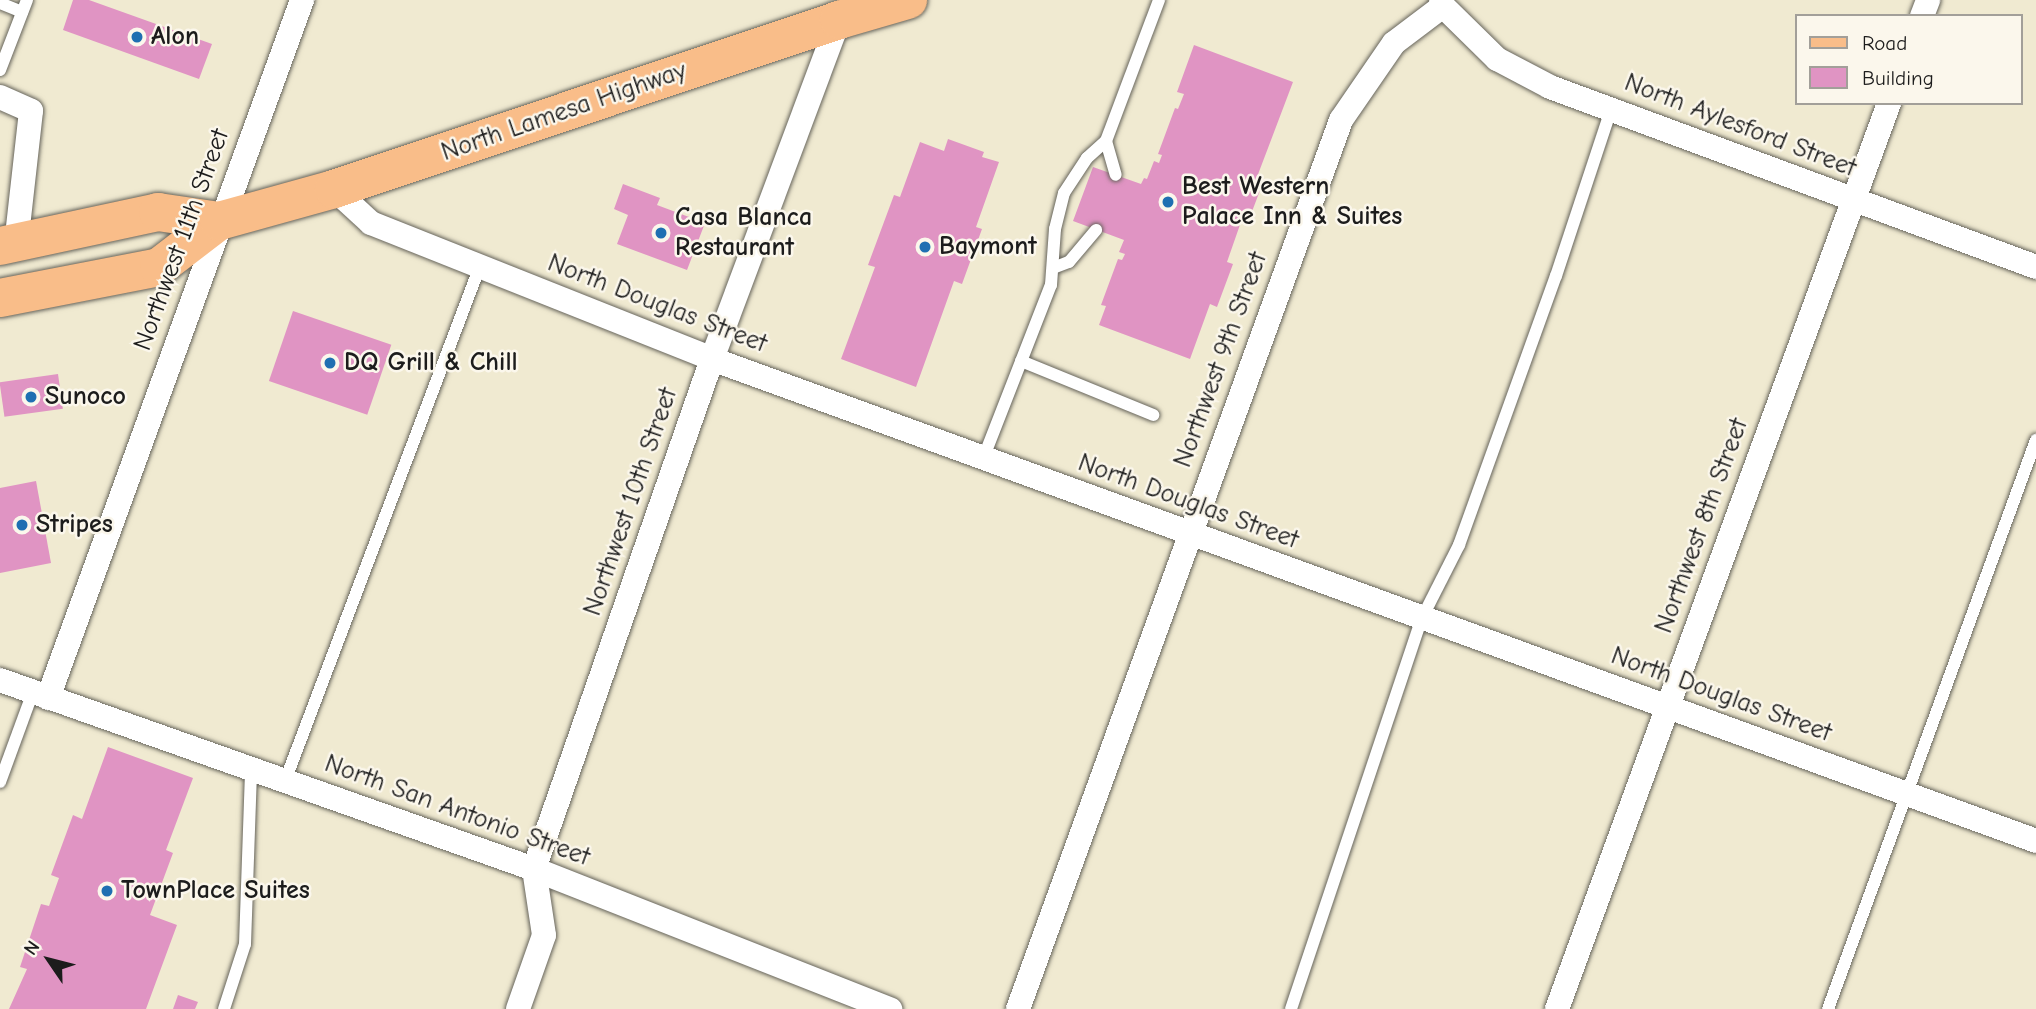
<!DOCTYPE html>
<html>
<head>
<meta charset="utf-8">
<style>
	body { margin:0 }
	#map { position:relative; width:2036px; height:1009px; overflow:hidden; background:#f0ead1; font-family:"Comic Neue",sans-serif }
	div>[style] { position:absolute }
	.building>* { inset:0; background:#e094c3; transform-origin:0 0 }
	.roads { filter:drop-shadow(0 0 2px #66645b) drop-shadow(0 0 2px #66645b) }
	.lane>* { height:12px; margin:-6px; padding:0 6px; transform-origin:6px; border-radius:6px; background:#fff }
	.street>* { height:24px; margin:-12px; padding:0 12px; transform-origin:12px; border-radius:12px; background:#fff }
	.primary>* { height:38px; margin:-19px; padding:0 19px; transform-origin:19px; border-radius:19px; background:#f9bd89 }
	.dots>* { width:19px; height:19px; translate:-50% -50%; box-sizing:border-box; border:4px solid #fbf7ec; border-radius:50% }
	span { translate:-50% -50%; white-space:nowrap; text-align:center; line-height:1.15; -webkit-text-stroke:5px #fbf7ec; paint-order:stroke }
	.poi-label { font-size:26px; color:#1c1c1c; font-weight:700 }
	.left { translate:0 -50%; text-align:left }
	.street-label { font-size:26px; color:#1c1c1c }
	.legend { position:absolute; left:1795px; top:14px; width:228px; height:91px; box-sizing:border-box; background:#fbf7ec; border:2px solid #a29f99; margin:0; padding:9px 12px; list-style:none; font-size:21px; color:#1c1c1c }
	.legend li { display:flex; align-items:center; gap:14px; height:35px }
	.legend b { width:35px; border:2px solid #a29f99 }
	.north { position:absolute; left:14px; top:925px; width:70px; height:70px; -webkit-text-stroke:5px #fbf7ec; paint-order:stroke; rotate:305deg; font-size:19px; font-weight:700; line-height:28px; text-align:center; color:#1c1c1c }
	.north::after { content:''; display:block; margin:auto; width:24px; height:32px; background:#1c1c1c; clip-path:polygon(50% 0,100% 100%,50% 72%,0 100%) }
</style>
</head>
<body>
<div id="map">
	<div class="building">
		<div style="clip-path:polygon(73px 0,89px 0,212px 44px,199px 79px,63px 30px)"></div>
		<div style="clip-path:polygon(1194px 45px,1293px 82px,1257px 177px,1264px 180px,1248px 222px,1242px 219px,1227px 262px,1233px 264px,1217px 307px,1210px 304px,1190px 359px,1099px 325px,1106px 306px,1101px 305px,1118px 259px,1122px 260px,1125px 254px,1119px 252px,1124px 240px,1073px 221px,1093px 167px,1141px 184px,1144px 178px,1147px 179px,1154px 161px,1159px 163px,1162px 155px,1158px 154px,1175px 108px,1178px 109px,1184px 94px,1177px 92px)"></div>
		<div style="clip-path:polygon(948px 139px,984px 152px,982px 157px,999px 162px,976px 227px,982px 229px,962px 284px,954px 281px,916px 387px,841px 359px,875px 267px,868px 265px,894px 195px,900px 197px,920px 142px,944px 151px)"></div>
		<div style="clip-path:polygon(623px 184px,660px 198px,657px 205px,705px 223px,687px 270px,617px 244px,628px 215px,614px 209px)"></div>
		<div style="left:293px;top:311px;width:104px;height:74px;rotate:19deg"></div>
		<div style="left:58px;top:374px;width:35px;height:59px;rotate:82deg"></div>
		<div style="clip-path:polygon(36px 481px,51px 563px,0 573px,0 488px)"></div>
		<div style="clip-path:polygon(108px 747px,193px 778px,166px 850px,173px 853px,150px 915px,177px 925px,146px 1009px,9px 1009px,27px 969px,20px 967px,41px 904px,49px 906px,59px 878px,51px 875px,73px 815px,82px 819px)"></div>
		<div style="clip-path:polygon(178px 995px,198px 1002px,195px 1009px,173px 1009px)"></div>
	</div>
	<div class="roads">
		<div class="lane">
			<div style="left:0;top:3px;width:24px;rotate:22deg"></div>
			<div style="left:0;top:70px;width:75px;rotate:-68.9deg"></div>
			<div style="left:1106px;top:141px;width:35px;rotate:74deg"></div>
			<div style="left:1053px;top:268px;width:17px;rotate:-21deg"></div>
			<div style="left:1069px;top:262px;width:42px;rotate:-49.8deg"></div>
			<div style="left:1021px;top:361px;width:143px;rotate:22.2deg"></div>
			<div style="left:983px;top:459px;width:187px;rotate:-68.7deg"></div>
			<div style="left:1051px;top:285px;width:56px;rotate:-85.9deg"></div>
			<div style="left:1055px;top:229px;width:37px;rotate:-76deg"></div>
			<div style="left:1064px;top:193px;width:42px;rotate:-56.7deg"></div>
			<div style="left:1087px;top:158px;width:25px;rotate:-42deg"></div>
			<div style="left:1106px;top:141px;width:151px;rotate:-69.4deg"></div>
			<div style="left:285px;top:781px;width:551px;rotate:-69.26deg"></div>
			<div style="left:0;top:782px;width:96px;rotate:-69.9deg"></div>
			<div style="left:224px;top:1009px;width:68px;rotate:-72.1deg"></div>
			<div style="left:245px;top:944px;width:175px;rotate:-88deg"></div>
			<div style="left:1291px;top:1009px;width:412px;rotate:-71.5deg"></div>
			<div style="left:1422px;top:618px;width:82px;rotate:-63.1deg"></div>
			<div style="left:1459px;top:545px;width:286px;rotate:-70.2deg"></div>
			<div style="left:1556px;top:276px;width:175px;rotate:-71.7deg"></div>
			<div style="left:1828px;top:1009px;width:606px;rotate:-69.92deg"></div>
		</div>
		<div class="street">
			<div style="left:1443px;top:6px;width:76px;rotate:44.5deg"></div>
			<div style="left:1497px;top:59px;width:60px;rotate:27.8deg"></div>
			<div style="left:1550px;top:87px;width:518px;rotate:20.32deg"></div>
			<div style="left:1922px;top:16px;width:17px;rotate:-69deg"></div>
			<div style="left:0;top:97px;width:34px;rotate:24deg"></div>
			<div style="left:31px;top:111px;width:134px;rotate:96.4deg"></div>
			<div style="left:334px;top:189px;width:50px;rotate:42.6deg"></div>
			<div style="left:371px;top:223px;width:367px;rotate:21.7deg"></div>
			<div style="left:712px;top:359px;width:1409px;rotate:20deg"></div>
			<div style="left:0;top:680px;width:566px;rotate:19.49deg"></div>
			<div style="left:534px;top:869px;width:383px;rotate:21.5deg"></div>
			<div style="left:48px;top:698px;width:743px;rotate:-70deg"></div>
			<div style="left:518px;top:1009px;width:78px;rotate:-70.6deg"></div>
			<div style="left:544px;top:935px;width:67px;rotate:-98.6deg"></div>
			<div style="left:534px;top:869px;width:540px;rotate:-70.76deg"></div>
			<div style="left:712px;top:359px;width:362px;rotate:-69.5deg"></div>
			<div style="left:1018px;top:1009px;width:946px;rotate:-70.03deg"></div>
			<div style="left:1341px;top:120px;width:93px;rotate:-55.5deg"></div>
			<div style="left:1394px;top:43px;width:61px;rotate:-37.1deg"></div>
			<div style="left:1443px;top:6px;width:6px;rotate:-108deg"></div>
			<div style="left:1557px;top:1009px;width:965px;rotate:-69.87deg"></div>
		</div>
		<div class="primary">
			<div style="left:0;top:246px;width:162px;rotate:-12.1deg"></div>
			<div style="left:158px;top:212px;width:62px;rotate:8.4deg"></div>
			<div style="left:0;top:298px;width:162px;rotate:-11deg"></div>
			<div style="left:159px;top:267px;width:76px;rotate:-37.5deg"></div>
			<div style="left:219px;top:221px;width:119px;rotate:-15.5deg"></div>
			<div style="left:334px;top:189px;width:533px;rotate:-18.5deg"></div>
			<div style="left:839px;top:20px;width:72px;rotate:-16.2deg"></div>
		</div>
	</div>
	<div class="dots">
		<div style="left:137px;top:37px;background:#1f6fb2"></div>
		<div style="left:1168px;top:202px;background:#1f6fb2"></div>
		<div style="left:661px;top:233px;background:#1f6fb2"></div>
		<div style="left:925px;top:247px;background:#1f6fb2"></div>
		<div style="left:330px;top:363px;background:#1f6fb2"></div>
		<div style="left:31px;top:397px;background:#1f6fb2"></div>
		<div style="left:22px;top:525px;background:#1f6fb2"></div>
		<div style="left:107px;top:891px;background:#1f6fb2"></div>
	</div>
	<div class="poi-label">
		<span class="left" style="left:151px;top:37px">Alon</span>
		<span class="left" style="left:1182px;top:202px">Best Western<br>Palace Inn &amp; Suites</span>
		<span class="left" style="left:675px;top:233px">Casa Blanca<br>Restaurant</span>
		<span class="left" style="left:939px;top:247px">Baymont</span>
		<span class="left" style="left:344px;top:363px">DQ Grill &amp; Chill</span>
		<span class="left" style="left:45px;top:397px">Sunoco</span>
		<span class="left" style="left:36px;top:525px">Stripes</span>
		<span class="left" style="left:121px;top:891px">TownPlace Suites</span>
	</div>
	<div class="street-label">
		<span style="left:564px;top:112px;rotate:-19deg">North Lamesa Highway</span>
		<span style="left:1740px;top:126px;rotate:21deg">North Aylesford Street</span>
		<span style="left:182px;top:240px;rotate:-70deg">Northwest 11th Street</span>
		<span style="left:657px;top:304px;rotate:21deg">North Douglas Street</span>
		<span style="left:1221px;top:360px;rotate:-70deg">Northwest 9th Street</span>
		<span style="left:631px;top:502px;rotate:-71deg">Northwest 10th Street</span>
		<span style="left:1188px;top:502px;rotate:20deg">North Douglas Street</span>
		<span style="left:1702px;top:526px;rotate:-70deg">Northwest 8th Street</span>
		<span style="left:1721px;top:695px;rotate:20deg">North Douglas Street</span>
		<span style="left:457px;top:811px;rotate:20deg">North San Antonio Street</span>
	</div>
	<ul class="legend">
	<li><b style="height:9px;background:#f9bd89"></b>Road</li>
	<li><b style="height:19px;background:#e094c3"></b>Building</li>
	</ul>
	<div class="north">N</div>
</div>
</body>
</html>
